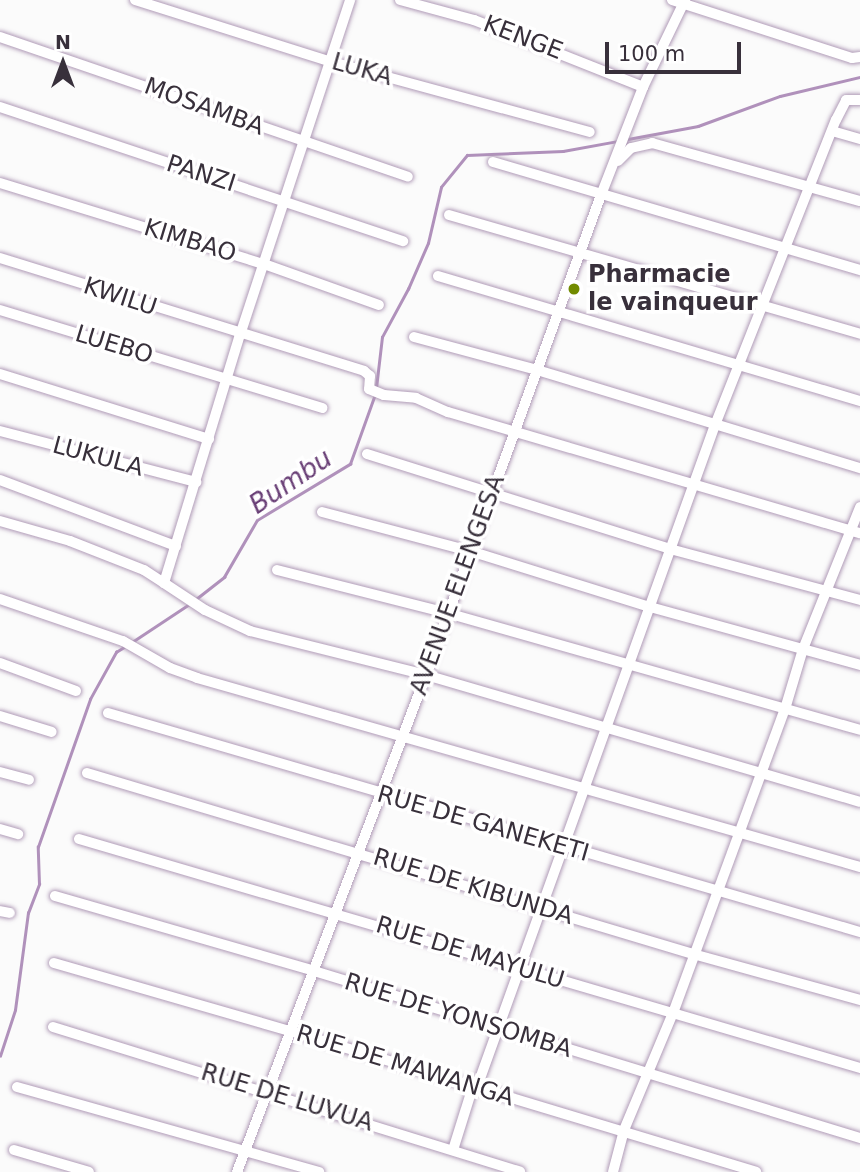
<!DOCTYPE html>
<html>
<head>
<meta charset="utf-8">
<style>
	body { margin:0 }
	#map { position:relative; width:860px; height:1172px; overflow:hidden; background:#fbfbfb; font-family:"DejaVu Sans",sans-serif }
	div>[style] { position:absolute }
	.stream>* { height:2.5px; margin:-1.25px; padding:0 1.25px; transform-origin:1.25px; border-radius:1.25px; background:#b091bb }
	.roads { filter:drop-shadow(0 0 2px #b09bb7) drop-shadow(0 0 2px #b09bb7) }
	.minor>* { height:10px; margin:-5px; padding:0 5px; transform-origin:5px; border-radius:5px; background:#fff }
	.dots>* { width:19px; height:19px; translate:-50% -50%; box-sizing:border-box; border:4px solid #fff; border-radius:50% }
	span { translate:-50% -50%; white-space:nowrap; text-align:center; line-height:1.15; -webkit-text-stroke:7px #fff; paint-order:stroke }
	.street-label { font-size:24px; color:#38303b }
	.poi-label { font-size:24px; color:#38303b; font-weight:700 }
	.left { translate:0 -50%; text-align:left }
	.water-label { font-size:26px; color:#693f76; font-style:italic }
	.north { position:absolute; left:28px; top:28px; width:70px; height:70px; -webkit-text-stroke:5px #fff; paint-order:stroke; rotate:0deg; font-size:19px; font-weight:700; line-height:28px; text-align:center; color:#38303b }
	.north::after { content:''; display:block; margin:auto; width:24px; height:32px; background:#38303b; clip-path:polygon(50% 0,100% 100%,50% 72%,0 100%) }
	.scale { position:absolute; left:605px; top:42px; width:136px; height:32px; box-sizing:border-box; border:4px solid #38303b; border-top:0; padding-left:9px; font-size:21px; line-height:24px; white-space:nowrap; color:#38303b; -webkit-text-stroke:5px #fff; paint-order:stroke }
</style>
</head>
<body>
<div id="map">
	<div class="stream">
		<div style="left:628px;top:139px;width:71px;rotate:-10.5deg"></div>
		<div style="left:698px;top:126px;width:87px;rotate:-20.1deg"></div>
		<div style="left:780px;top:96px;width:82px;rotate:-13.4deg"></div>
		<div style="left:376px;top:388px;width:51px;rotate:-83.3deg"></div>
		<div style="left:382px;top:337px;width:55px;rotate:-61.6deg"></div>
		<div style="left:408px;top:289px;width:50px;rotate:-66.5deg"></div>
		<div style="left:428px;top:243px;width:57px;rotate:-76.9deg"></div>
		<div style="left:441px;top:187px;width:41px;rotate:-50.9deg"></div>
		<div style="left:467px;top:155px;width:96px;rotate:-2.4deg"></div>
		<div style="left:563px;top:151px;width:56px;rotate:-10.3deg"></div>
		<div style="left:196px;top:599px;width:36px;rotate:-38deg"></div>
		<div style="left:224px;top:577px;width:66px;rotate:-59.9deg"></div>
		<div style="left:257px;top:520px;width:109px;rotate:-31.1deg"></div>
		<div style="left:350px;top:464px;width:74px;rotate:-70.3deg"></div>
		<div style="left:132px;top:642px;width:71px;rotate:-33.5deg"></div>
		<div style="left:0;top:1056px;width:48px;rotate:-71.9deg"></div>
		<div style="left:15px;top:1010px;width:98px;rotate:-82.4deg"></div>
		<div style="left:28px;top:913px;width:31px;rotate:-69deg"></div>
		<div style="left:39px;top:884px;width:37px;rotate:-92deg"></div>
		<div style="left:38px;top:847px;width:157px;rotate:-70.6deg"></div>
		<div style="left:90px;top:699px;width:54px;rotate:-61deg"></div>
		<div style="left:116px;top:652px;width:9px;rotate:-32deg"></div>
	</div>
	<div class="roads">
		<div class="minor">
			<div style="left:135px;top:0;width:207px;rotate:17.5deg"></div>
			<div style="left:332px;top:62px;width:267px;rotate:15.2deg"></div>
			<div style="left:400px;top:0;width:77px;rotate:15.1deg"></div>
			<div style="left:474px;top:20px;width:182px;rotate:21.6deg"></div>
			<div style="left:672px;top:0;width:189px;rotate:17.9deg"></div>
			<div style="left:852px;top:58px;width:8px;rotate:-7deg"></div>
			<div style="left:0;top:37px;width:431px;rotate:18.9deg"></div>
			<div style="left:0;top:107px;width:425px;rotate:18.4deg"></div>
			<div style="left:832px;top:131px;width:29px;rotate:16deg"></div>
			<div style="left:618px;top:161px;width:18px;rotate:-45deg"></div>
			<div style="left:631px;top:148px;width:22px;rotate:-13deg"></div>
			<div style="left:652px;top:143px;width:216px;rotate:15.6deg"></div>
			<div style="left:493px;top:162px;width:383px;rotate:16.4deg"></div>
			<div style="left:0;top:183px;width:276px;rotate:17.1deg"></div>
			<div style="left:264px;top:264px;width:122px;rotate:19.6deg"></div>
			<div style="left:449px;top:215px;width:428px;rotate:16.1deg"></div>
			<div style="left:0;top:258px;width:381px;rotate:17.2deg"></div>
			<div style="left:364px;top:371px;width:8px;rotate:40deg"></div>
			<div style="left:370px;top:376px;width:13px;rotate:94deg"></div>
			<div style="left:369px;top:389px;width:16px;rotate:22deg"></div>
			<div style="left:384px;top:395px;width:32px;rotate:5deg"></div>
			<div style="left:416px;top:398px;width:35px;rotate:24deg"></div>
			<div style="left:448px;top:412px;width:429px;rotate:16.4deg"></div>
			<div style="left:438px;top:276px;width:440px;rotate:16.5deg"></div>
			<div style="left:0;top:310px;width:337px;rotate:16.9deg"></div>
			<div style="left:414px;top:337px;width:127px;rotate:15deg"></div>
			<div style="left:537px;top:370px;width:338px;rotate:16.9deg"></div>
			<div style="left:0;top:374px;width:219px;rotate:17.3deg"></div>
			<div style="left:0;top:431px;width:203px;rotate:14.6deg"></div>
			<div style="left:367px;top:454px;width:318px;rotate:17.4deg"></div>
			<div style="left:670px;top:549px;width:197px;rotate:15deg"></div>
			<div style="left:0;top:480px;width:188px;rotate:20.6deg"></div>
			<div style="left:322px;top:512px;width:153px;rotate:14.8deg"></div>
			<div style="left:470px;top:551px;width:189px;rotate:17.3deg"></div>
			<div style="left:650px;top:607px;width:218px;rotate:15.4deg"></div>
			<div style="left:0;top:521px;width:73px;rotate:15.9deg"></div>
			<div style="left:70px;top:541px;width:79px;rotate:21.4deg"></div>
			<div style="left:144px;top:570px;width:24px;rotate:33deg"></div>
			<div style="left:164px;top:583px;width:259px;rotate:-73deg"></div>
			<div style="left:240px;top:335px;width:353px;rotate:-71.8deg"></div>
			<div style="left:277px;top:570px;width:175px;rotate:14.2deg"></div>
			<div style="left:447px;top:613px;width:429px;rotate:15.8deg"></div>
			<div style="left:164px;top:583px;width:49px;rotate:33.4deg"></div>
			<div style="left:205px;top:610px;width:50px;rotate:25deg"></div>
			<div style="left:250px;top:631px;width:181px;rotate:14deg"></div>
			<div style="left:426px;top:675px;width:452px;rotate:16.3deg"></div>
			<div style="left:0;top:599px;width:130px;rotate:18.9deg"></div>
			<div style="left:123px;top:641px;width:54px;rotate:29.9deg"></div>
			<div style="left:170px;top:668px;width:29px;rotate:20deg"></div>
			<div style="left:197px;top:678px;width:689px;rotate:15.91deg"></div>
			<div style="left:0;top:663px;width:81px;rotate:20.2deg"></div>
			<div style="left:108px;top:713px;width:783px;rotate:16.24deg"></div>
			<div style="left:0;top:716px;width:54px;rotate:17.1deg"></div>
			<div style="left:0;top:772px;width:30px;rotate:15deg"></div>
			<div style="left:87px;top:773px;width:632px;rotate:16.63deg"></div>
			<div style="left:693px;top:954px;width:173px;rotate:15.4deg"></div>
			<div style="left:0;top:829px;width:19px;rotate:16deg"></div>
			<div style="left:79px;top:839px;width:814px;rotate:16.34deg"></div>
			<div style="left:55px;top:896px;width:270px;rotate:16.1deg"></div>
			<div style="left:314px;top:971px;width:571px;rotate:17.01deg"></div>
			<div style="left:0;top:911px;width:10px;rotate:11deg"></div>
			<div style="left:54px;top:963px;width:246px;rotate:16.1deg"></div>
			<div style="left:290px;top:1031px;width:487px;rotate:16.8deg"></div>
			<div style="left:53px;top:1027px;width:489px;rotate:17.2deg"></div>
			<div style="left:17px;top:1087px;width:314px;rotate:15.7deg"></div>
			<div style="left:477px;top:1087px;width:703px;rotate:-70.23deg"></div>
			<div style="left:715px;top:425px;width:328px;rotate:-68.4deg"></div>
			<div style="left:836px;top:120px;width:22px;rotate:-63deg"></div>
			<div style="left:846px;top:100px;width:14px"></div>
			<div style="left:14px;top:1150px;width:78px;rotate:16.3deg"></div>
			<div style="left:453px;top:1150px;width:67px;rotate:-72.6deg"></div>
			<div style="left:237px;top:1172px;width:532px;rotate:-69.18deg"></div>
			<div style="left:426px;top:675px;width:511px;rotate:-69.97deg"></div>
			<div style="left:601px;top:195px;width:116px;rotate:-68.7deg"></div>
			<div style="left:643px;top:87px;width:97px;rotate:-64.2deg"></div>
			<div style="left:613px;top:1172px;width:43px;rotate:-75.3deg"></div>
			<div style="left:624px;top:1130px;width:127px;rotate:-67.3deg"></div>
			<div style="left:673px;top:1013px;width:324px;rotate:-69.8deg"></div>
			<div style="left:785px;top:709px;width:63px;rotate:-73.3deg"></div>
			<div style="left:803px;top:649px;width:153px;rotate:-68.1deg"></div>
		</div>
	</div>
	<div class="dots">
		<div style="left:574px;top:289px;background:#728b00"></div>
	</div>
	<div class="street-label">
		<span style="left:523px;top:38px;rotate:21deg">KENGE</span>
		<span style="left:362px;top:70px;rotate:16deg">LUKA</span>
		<span style="left:204px;top:107px;rotate:20deg">MOSAMBA</span>
		<span style="left:201px;top:174px;rotate:18deg">PANZI</span>
		<span style="left:190px;top:241px;rotate:17deg">KIMBAO</span>
		<span style="left:120px;top:297px;rotate:18deg">KWILU</span>
		<span style="left:114px;top:345px;rotate:17deg">LUEBO</span>
		<span style="left:98px;top:457px;rotate:15deg">LUKULA</span>
		<span style="left:458px;top:585px;rotate:-70deg">AVENUE ELENGESA</span>
		<span style="left:483px;top:824px;rotate:16deg">RUE DE GANEKETI</span>
		<span style="left:473px;top:887px;rotate:17deg">RUE DE KIBUNDA</span>
		<span style="left:470px;top:953px;rotate:17deg">RUE DE MAYULU</span>
		<span style="left:458px;top:1016px;rotate:17deg">RUE DE YONSOMBA</span>
		<span style="left:405px;top:1066px;rotate:17deg">RUE DE MAWANGA</span>
		<span style="left:287px;top:1098px;rotate:17deg">RUE DE LUVUA</span>
	</div>
	<div class="poi-label">
		<span class="left" style="left:588px;top:289px">Pharmacie<br>le vainqueur</span>
	</div>
	<div class="water-label">
		<span style="left:291px;top:482px;rotate:-34deg">Bumbu</span>
	</div>
	<div class="north">N</div>
	<div class="scale">100 m</div>
</div>
</body>
</html>
